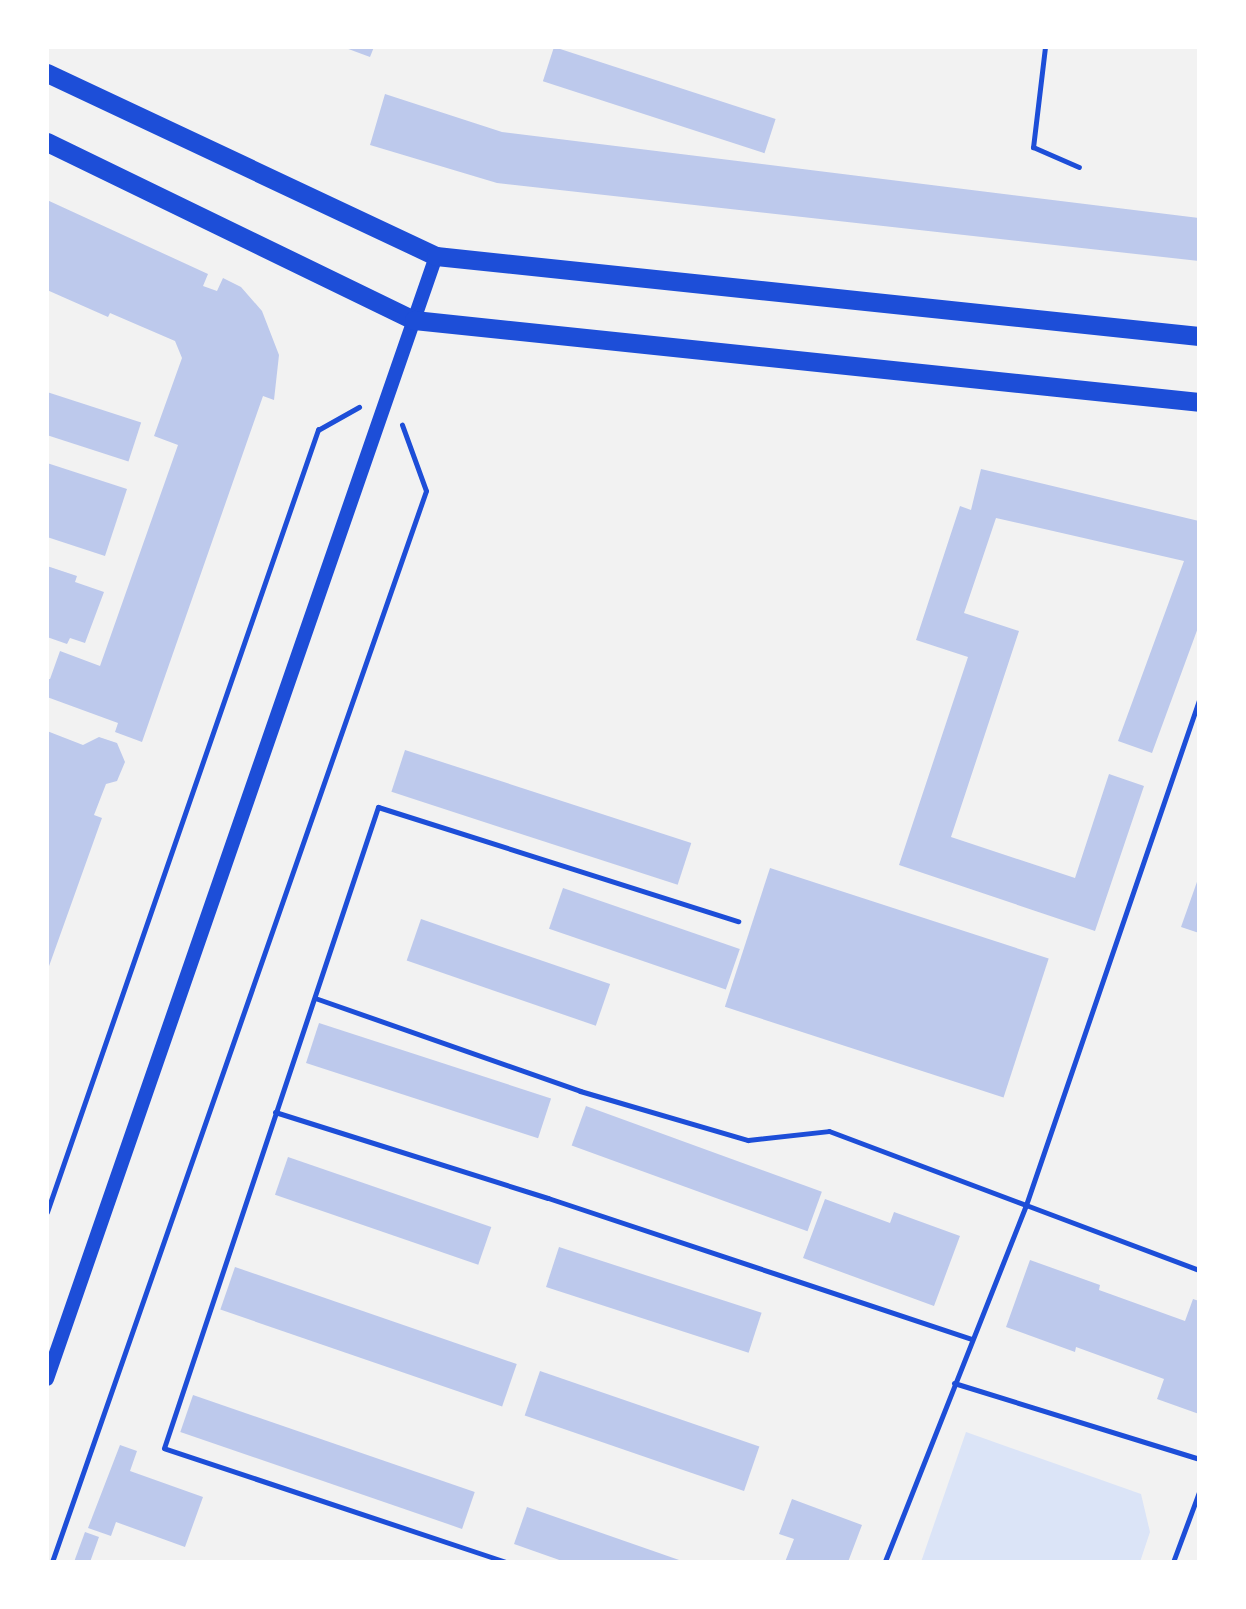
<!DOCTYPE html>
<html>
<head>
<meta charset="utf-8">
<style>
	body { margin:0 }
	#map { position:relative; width:1246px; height:1609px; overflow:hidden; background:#f2f2f2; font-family:"Libre Baskerville",serif }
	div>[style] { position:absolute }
	.green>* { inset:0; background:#dbe4f7 }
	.building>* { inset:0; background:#bdc9ec; transform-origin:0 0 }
	.path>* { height:4.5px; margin:-2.25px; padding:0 2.25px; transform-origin:2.25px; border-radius:2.25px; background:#1d4ed8 }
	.service>* { height:5px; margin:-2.5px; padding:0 2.5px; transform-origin:2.5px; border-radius:2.5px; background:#1d4ed8 }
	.secondary>* { height:14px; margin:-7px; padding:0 7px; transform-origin:7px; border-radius:7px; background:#1d4ed8 }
	.trunk>* { height:19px; margin:-9.5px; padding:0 9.5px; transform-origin:9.5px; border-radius:9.5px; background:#1d4ed8 }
	span { translate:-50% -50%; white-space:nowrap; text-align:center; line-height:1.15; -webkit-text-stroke:7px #fff; paint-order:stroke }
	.frame { position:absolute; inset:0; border:49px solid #fff; pointer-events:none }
</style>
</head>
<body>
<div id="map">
	<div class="green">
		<div style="clip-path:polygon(966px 1432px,1141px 1494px,1150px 1532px,1140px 1562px,921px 1562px)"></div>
	</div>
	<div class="building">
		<div style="clip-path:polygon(343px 47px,374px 47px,370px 57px)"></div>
		<div style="left:554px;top:47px;width:233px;height:36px;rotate:18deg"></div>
		<div style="clip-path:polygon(385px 94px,502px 132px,1199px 218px,1199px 261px,497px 183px,370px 145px)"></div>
		<div style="clip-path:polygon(47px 200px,208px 274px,203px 286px,217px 291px,223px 278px,241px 287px,262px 311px,279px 355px,274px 400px,263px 396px,142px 742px,115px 732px,118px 723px,47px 697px,47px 679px,50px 679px,60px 651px,100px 666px,178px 445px,154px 436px,182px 358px,175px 341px,110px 313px,108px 317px,47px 290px)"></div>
		<div style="left:47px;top:392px;width:99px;height:41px;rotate:18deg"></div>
		<div style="clip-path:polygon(47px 463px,127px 489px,105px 556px,47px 537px)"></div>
		<div style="clip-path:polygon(981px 469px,1199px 521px,1199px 625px,1152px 753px,1118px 741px,1184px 561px,996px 518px,964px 613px,1019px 631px,951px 837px,1075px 878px,1109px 774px,1144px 786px,1095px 931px,899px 865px,968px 657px,916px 640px,960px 506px,971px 510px)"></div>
		<div style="clip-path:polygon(47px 566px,77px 576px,75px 582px,104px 592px,85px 643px,70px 638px,67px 644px,47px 637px)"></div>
		<div style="clip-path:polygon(47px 731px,83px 745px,99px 737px,117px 743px,125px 762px,117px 781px,106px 784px,94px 815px,102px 818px,48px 969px)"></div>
		<div style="left:405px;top:750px;width:301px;height:44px;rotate:18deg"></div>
		<div style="left:770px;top:868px;width:293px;height:146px;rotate:18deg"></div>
		<div style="clip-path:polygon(1198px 879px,1199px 879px,1199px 933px,1181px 927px)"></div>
		<div style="left:563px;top:888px;width:187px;height:43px;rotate:19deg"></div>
		<div style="left:421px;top:919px;width:200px;height:44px;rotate:19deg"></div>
		<div style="left:319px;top:1023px;width:244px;height:42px;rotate:18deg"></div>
		<div style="left:586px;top:1106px;width:251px;height:42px;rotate:20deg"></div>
		<div style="left:288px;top:1157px;width:215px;height:40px;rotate:19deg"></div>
		<div style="clip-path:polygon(825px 1199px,890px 1223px,894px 1212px,960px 1236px,934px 1306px,803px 1258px)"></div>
		<div style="left:559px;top:1247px;width:213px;height:42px;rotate:18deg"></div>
		<div style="clip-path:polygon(1030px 1260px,1100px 1285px,1099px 1290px,1185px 1321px,1193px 1299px,1199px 1301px,1199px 1414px,1157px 1399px,1164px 1379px,1076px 1347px,1075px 1352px,1006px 1327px)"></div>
		<div style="left:235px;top:1267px;width:298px;height:45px;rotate:19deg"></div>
		<div style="left:540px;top:1371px;width:232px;height:47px;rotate:19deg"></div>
		<div style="left:193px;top:1395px;width:298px;height:39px;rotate:19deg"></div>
		<div style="clip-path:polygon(120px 1445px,137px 1451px,130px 1471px,203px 1497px,185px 1547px,116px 1522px,111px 1536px,88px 1528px)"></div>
		<div style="clip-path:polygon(792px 1499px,862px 1525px,848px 1562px,785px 1562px,794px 1539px,779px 1534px)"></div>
		<div style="clip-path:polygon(527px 1507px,682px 1561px,681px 1562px,565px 1562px,514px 1544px)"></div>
		<div style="clip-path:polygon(85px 1532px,99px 1537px,90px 1562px,74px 1562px)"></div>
	</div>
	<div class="path">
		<div style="left:47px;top:1212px;width:828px;rotate:-70.89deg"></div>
		<div style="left:318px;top:430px;width:47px;rotate:-29.3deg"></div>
		<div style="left:52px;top:1562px;width:1134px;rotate:-70.75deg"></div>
		<div style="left:426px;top:491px;width:70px;rotate:-110deg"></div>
	</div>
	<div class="service">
		<div style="left:1045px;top:47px;width:101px;rotate:96.8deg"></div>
		<div style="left:1033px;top:147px;width:50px;rotate:23.5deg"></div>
		<div style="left:1199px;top:700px;width:534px;rotate:108.91deg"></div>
		<div style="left:1026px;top:1205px;width:185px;rotate:20.6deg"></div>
		<div style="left:315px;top:998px;width:281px;rotate:19.3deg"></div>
		<div style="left:580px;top:1091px;width:175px;rotate:16.3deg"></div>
		<div style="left:748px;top:1140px;width:81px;rotate:-6.3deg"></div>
		<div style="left:829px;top:1131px;width:210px;rotate:20.6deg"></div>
		<div style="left:1026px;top:1205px;width:384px;rotate:111.6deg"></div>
		<div style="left:275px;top:1112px;width:286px;rotate:17.5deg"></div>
		<div style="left:548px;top:1198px;width:446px;rotate:18.4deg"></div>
		<div style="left:954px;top:1383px;width:257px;rotate:17.2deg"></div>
		<div style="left:506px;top:1562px;width:360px;rotate:-161.6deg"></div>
		<div style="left:164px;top:1448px;width:676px;rotate:-71.54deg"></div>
		<div style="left:378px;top:807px;width:378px;rotate:17.6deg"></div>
		<div style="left:1173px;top:1562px;width:75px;rotate:-69.6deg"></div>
	</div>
	<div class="secondary">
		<div style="left:47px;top:1379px;width:1188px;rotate:-70.89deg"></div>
	</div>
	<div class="trunk">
		<div style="left:47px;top:73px;width:430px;rotate:25.2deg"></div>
		<div style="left:436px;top:256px;width:767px;rotate:5.99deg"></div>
		<div style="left:47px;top:142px;width:408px;rotate:25.9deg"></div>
		<div style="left:414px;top:320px;width:789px;rotate:5.96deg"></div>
	</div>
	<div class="frame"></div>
</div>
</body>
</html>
